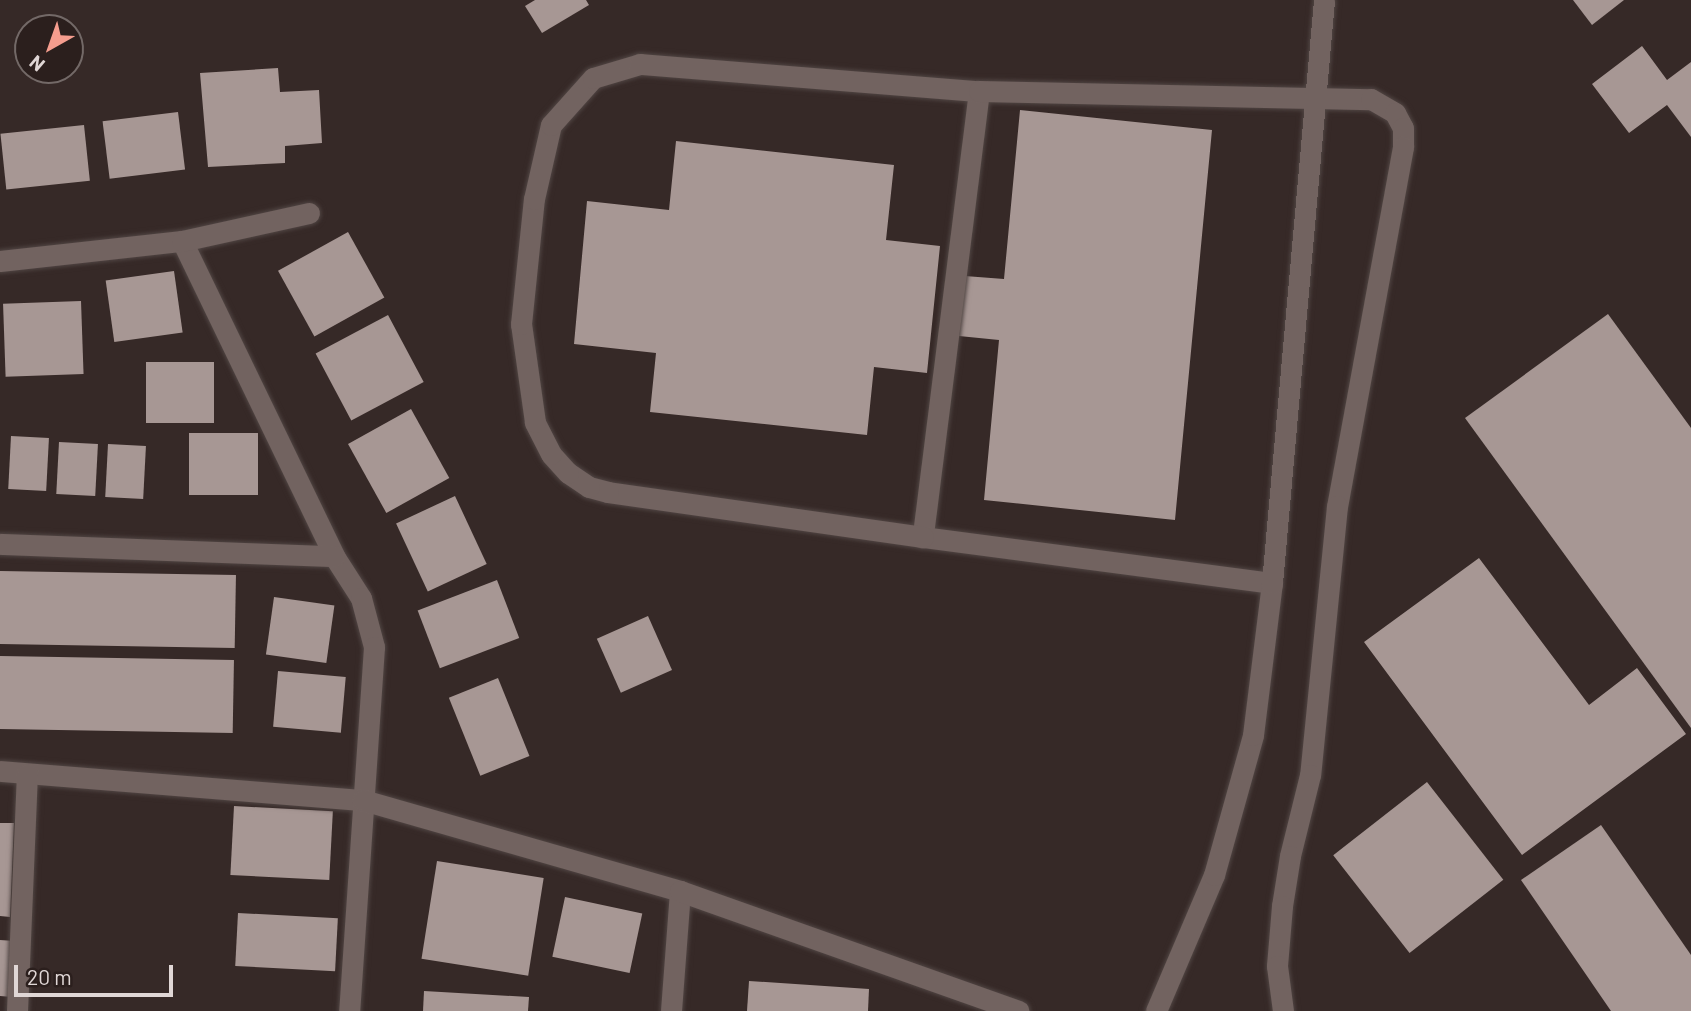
<!DOCTYPE html>
<html>
<head>
<meta charset="utf-8">
<style>
	body { margin:0 }
	#map { position:relative; width:1691px; height:1011px; overflow:hidden; background:#362927; font-family:Barlow,sans-serif }
	div>[style] { position:absolute }
	.building>* { inset:0; background:#a79794; transform-origin:0 0 }
	.roads { filter:drop-shadow(0 0 2px #504543) drop-shadow(0 0 2px #504543) }
	.minor>* { height:21px; margin:-10.5px; padding:0 10.5px; transform-origin:10.5px; border-radius:10.5px; background:#726360 }
	span { translate:-50% -50%; white-space:nowrap; text-align:center; line-height:1.15; -webkit-text-stroke:7px #2b1f1d; paint-order:stroke }
	.north { position:absolute; left:14px; top:14px; width:70px; height:70px; box-sizing:border-box; background:#2b1f1d; border:2px solid #736967; border-radius:50%; rotate:220deg; font-size:19px; font-weight:700; line-height:28px; text-align:center; color:#e0d7d6 }
	.north::after { content:''; display:block; margin:auto; width:24px; height:32px; background:#f59d8e; clip-path:polygon(50% 0,100% 100%,50% 72%,0 100%) }
	.scale { position:absolute; left:14px; top:965px; width:159px; height:32px; box-sizing:border-box; border:4px solid #e0d7d6; border-top:0; padding-left:9px; font-size:21px; line-height:24px; white-space:nowrap; color:#e0d7d6; -webkit-text-stroke:5px #2b1f1d; paint-order:stroke }
</style>
</head>
<body>
<div id="map">
	<div class="building">
		<div style="clip-path:polygon(535px 0,586px 0,589px 5px,542px 33px,525px 6px)"></div>
		<div style="clip-path:polygon(1573px 0,1624px 0,1592px 25px)"></div>
		<div style="clip-path:polygon(1642px 46px,1667px 80px,1691px 62px,1691px 137px,1667px 105px,1629px 133px,1592px 84px)"></div>
		<div style="clip-path:polygon(278px 68px,280px 92px,319px 90px,322px 143px,285px 146px,285px 163px,208px 167px,200px 73px)"></div>
		<div style="clip-path:polygon(1020px 110px,1212px 130px,1175px 520px,984px 500px,999px 340px,959px 336px,965px 276px,1004px 279px)"></div>
		<div style="left:178px;top:112px;width:58px;height:76px;rotate:83deg"></div>
		<div style="left:84px;top:125px;width:56px;height:84px;rotate:84deg"></div>
		<div style="clip-path:polygon(676px 141px,894px 165px,886px 240px,940px 246px,927px 373px,874px 367px,867px 435px,650px 412px,656px 353px,574px 344px,587px 201px,669px 210px)"></div>
		<div style="left:348px;top:232px;width:75px;height:80px;rotate:61deg"></div>
		<div style="left:174px;top:271px;width:62px;height:69px;rotate:82deg"></div>
		<div style="left:81px;top:301px;width:73px;height:78px;rotate:88deg"></div>
		<div style="clip-path:polygon(1608px 314px,1691px 428px,1691px 728px,1465px 418px)"></div>
		<div style="left:388px;top:315px;width:76px;height:82px;rotate:62deg"></div>
		<div style="left:146px;top:362px;width:68px;height:61px"></div>
		<div style="left:411px;top:409px;width:79px;height:72px;rotate:61deg"></div>
		<div style="left:189px;top:433px;width:69px;height:62px"></div>
		<div style="left:11px;top:436px;width:38px;height:53px;rotate:3deg"></div>
		<div style="left:59px;top:442px;width:39px;height:52px;rotate:3deg"></div>
		<div style="left:108px;top:444px;width:38px;height:53px;rotate:3deg"></div>
		<div style="left:455px;top:496px;width:75px;height:65px;rotate:65deg"></div>
		<div style="clip-path:polygon(1479px 558px,1589px 705px,1637px 668px,1686px 734px,1522px 855px,1364px 642px)"></div>
		<div style="left:0;top:571px;width:236px;height:73px;rotate:1deg"></div>
		<div style="left:497px;top:580px;width:62px;height:85px;rotate:69deg"></div>
		<div style="left:274px;top:597px;width:61px;height:58px;rotate:8deg"></div>
		<div style="left:648px;top:616px;width:59px;height:56px;rotate:66deg"></div>
		<div style="left:0;top:656px;width:234px;height:73px;rotate:1deg"></div>
		<div style="left:278px;top:671px;width:68px;height:56px;rotate:5deg"></div>
		<div style="left:498px;top:678px;width:84px;height:53px;rotate:68deg"></div>
		<div style="left:1427px;top:782px;width:124px;height:119px;rotate:52deg"></div>
		<div style="left:234px;top:806px;width:99px;height:69px;rotate:3deg"></div>
		<div style="clip-path:polygon(0 823px,14px 823px,10px 917px,0 916px)"></div>
		<div style="clip-path:polygon(1601px 825px,1691px 955px,1691px 1011px,1611px 1011px,1521px 880px)"></div>
		<div style="left:437px;top:861px;width:108px;height:99px;rotate:9deg"></div>
		<div style="left:565px;top:897px;width:79px;height:61px;rotate:12deg"></div>
		<div style="left:238px;top:913px;width:100px;height:53px;rotate:3deg"></div>
		<div style="clip-path:polygon(0 940px,15px 941px,12px 997px,0 996px)"></div>
		<div style="clip-path:polygon(749px 981px,869px 989px,868px 1011px,747px 1011px)"></div>
		<div style="clip-path:polygon(424px 991px,529px 997px,528px 1011px,423px 1011px)"></div>
	</div>
	<div class="roads">
		<div class="minor">
			<div style="left:979px;top:91px;width:450px;rotate:97.2deg"></div>
			<div style="left:923px;top:537px;width:352px;rotate:7.5deg"></div>
			<div style="left:182px;top:241px;width:350px;rotate:64.2deg"></div>
			<div style="left:334px;top:556px;width:50px;rotate:57.3deg"></div>
			<div style="left:361px;top:598px;width:51px;rotate:75.1deg"></div>
			<div style="left:374px;top:647px;width:365px;rotate:93.9deg"></div>
			<div style="left:0;top:261px;width:183px;rotate:-6.3deg"></div>
			<div style="left:182px;top:241px;width:130px;rotate:-12.4deg"></div>
			<div style="left:923px;top:537px;width:318px;rotate:-171.9deg"></div>
			<div style="left:608px;top:492px;width:20px;rotate:-165deg"></div>
			<div style="left:589px;top:487px;width:25px;rotate:-146deg"></div>
			<div style="left:568px;top:473px;width:25px;rotate:-132deg"></div>
			<div style="left:551px;top:454px;width:36px;rotate:-117deg"></div>
			<div style="left:535px;top:422px;width:99px;rotate:-98.1deg"></div>
			<div style="left:521px;top:324px;width:126px;rotate:-84.1deg"></div>
			<div style="left:534px;top:199px;width:76px;rotate:-77.1deg"></div>
			<div style="left:551px;top:125px;width:63px;rotate:-48.2deg"></div>
			<div style="left:593px;top:78px;width:49px;rotate:-16.6deg"></div>
			<div style="left:640px;top:64px;width:340px;rotate:4.6deg"></div>
			<div style="left:979px;top:91px;width:392px;rotate:1.2deg"></div>
			<div style="left:1371px;top:99px;width:28px;rotate:30deg"></div>
			<div style="left:1395px;top:113px;width:17px;rotate:62deg"></div>
			<div style="left:1403px;top:128px;width:19px;rotate:90deg"></div>
			<div style="left:1403px;top:147px;width:365px;rotate:100.4deg"></div>
			<div style="left:1337px;top:506px;width:270px;rotate:95.7deg"></div>
			<div style="left:1310px;top:775px;width:83px;rotate:103.9deg"></div>
			<div style="left:1290px;top:856px;width:51px;rotate:99.1deg"></div>
			<div style="left:1282px;top:906px;width:60px;rotate:94.8deg"></div>
			<div style="left:1277px;top:966px;width:45px;rotate:82.4deg"></div>
			<div style="left:0;top:544px;width:334px;rotate:2.1deg"></div>
			<div style="left:0;top:771px;width:364px;rotate:4.6deg"></div>
			<div style="left:363px;top:800px;width:330px;rotate:16deg"></div>
			<div style="left:680px;top:891px;width:120px;rotate:94.3deg"></div>
			<div style="left:680px;top:891px;width:359px;rotate:19.5deg"></div>
			<div style="left:17px;top:1011px;width:237px;rotate:-87.6deg"></div>
			<div style="left:1156px;top:1011px;width:148px;rotate:-66.9deg"></div>
			<div style="left:1214px;top:875px;width:145px;rotate:-74.4deg"></div>
			<div style="left:1253px;top:735px;width:153px;rotate:-82.9deg"></div>
			<div style="left:1272px;top:583px;width:585px;rotate:-84.9deg"></div>
		</div>
	</div>
	<div class="north">N</div>
	<div class="scale">20 m</div>
</div>
</body>
</html>
